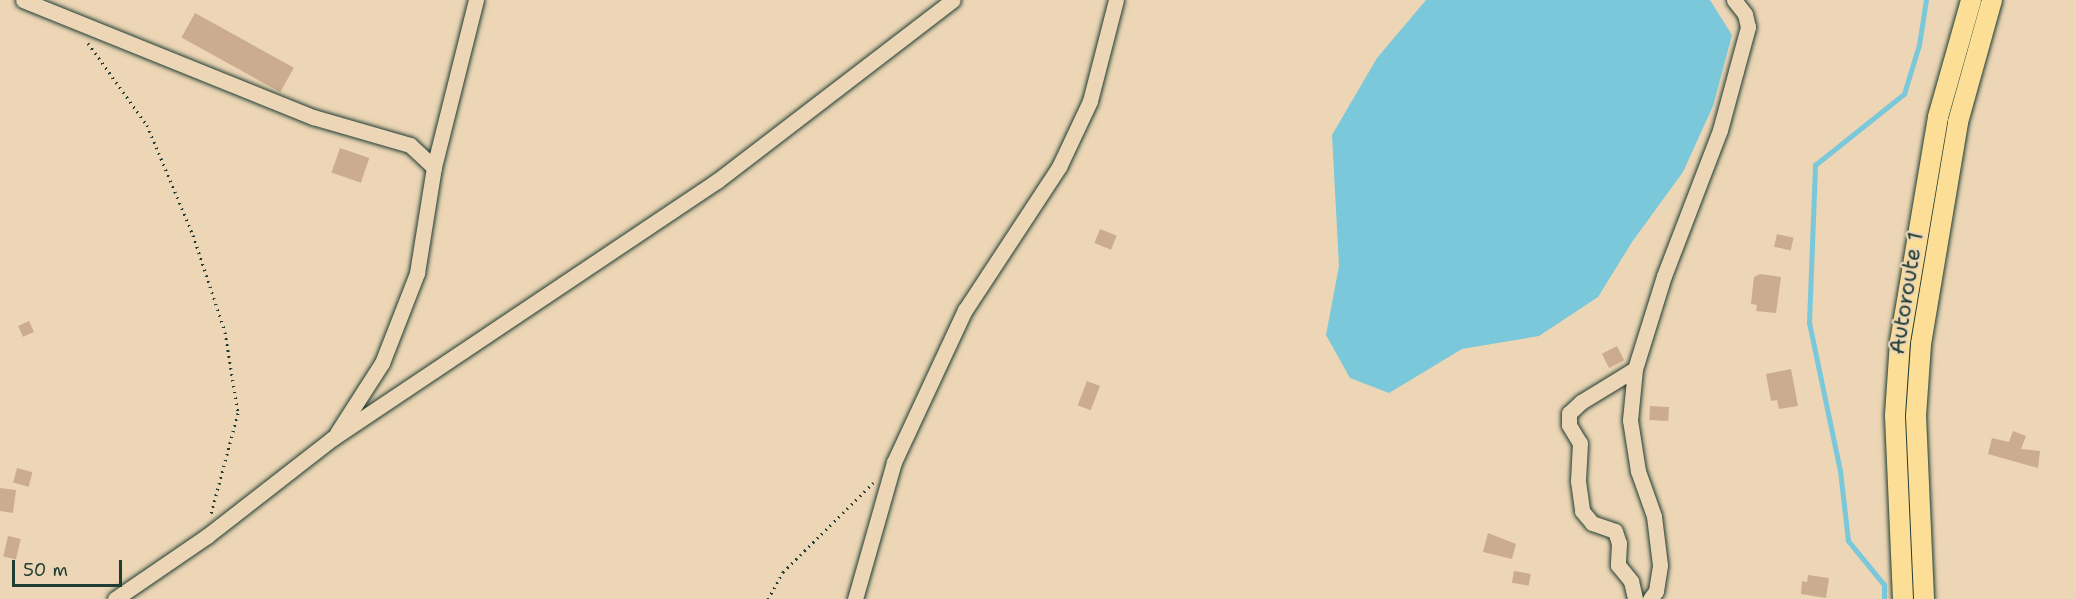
<!DOCTYPE html>
<html>
<head>
<meta charset="utf-8">
<style>
	body { margin:0 }
	#map { position:relative; width:2076px; height:599px; overflow:hidden; background:#ecd6b5; font-family:"Shantell Sans",sans-serif }
	div>[style] { position:absolute }
	.water>* { inset:0; background:#7bc8da }
	.stream>* { height:4.5px; margin:-2.25px; padding:0 2.25px; transform-origin:2.25px; border-radius:2.25px; background:#7bc8da }
	.building>* { inset:0; background:#ccac8f; transform-origin:0 0 }
	.path>* { height:3px; margin-top:-1.5px; transform-origin:0; background:repeating-linear-gradient(90deg,#1f3d34 0 1.5px,transparent 0 6px) }
	.roads { filter:drop-shadow(0 0 2px #1f3d34) drop-shadow(0 0 2px #1f3d34) }
	.minor>* { height:15px; margin:-7.5px; padding:0 7.5px; transform-origin:7.5px; border-radius:7.5px; background:#ecd6b5 }
	.major>* { height:20px; margin:-10px; padding:0 10px; transform-origin:10px; border-radius:10px; background:#fdde96 }
	span { translate:-50% -50%; white-space:nowrap; text-align:center; line-height:1.15; -webkit-text-stroke:4.5px #ecd6b5; paint-order:stroke }
	.street-label { font-size:22px; color:#1f3d34 }
	.scale { position:absolute; left:12px; top:560px; width:110px; height:27px; box-sizing:border-box; border:3px solid #1f3d34; border-top:0; padding-left:8px; font-size:18px; line-height:21px; white-space:nowrap; color:#1f3d34; -webkit-text-stroke:4px #ecd6b5; paint-order:stroke }
</style>
</head>
<body>
<div id="map">
	<div class="water">
		<div style="clip-path:polygon(1426px 0,1710px 0,1732px 35px,1713px 106px,1683px 172px,1632px 242px,1598px 297px,1539px 336px,1462px 349px,1389px 393px,1350px 378px,1326px 335px,1339px 266px,1332px 135px,1377px 58px)"></div>
	</div>
	<div class="stream">
		<div style="left:1884px;top:599px;width:14px;rotate:-90deg"></div>
		<div style="left:1884px;top:585px;width:57px;rotate:-129.3deg"></div>
		<div style="left:1848px;top:541px;width:70px;rotate:-96.5deg"></div>
		<div style="left:1840px;top:471px;width:151px;rotate:-101.8deg"></div>
		<div style="left:1809px;top:323px;width:158px;rotate:-87.8deg"></div>
		<div style="left:1815px;top:165px;width:114px;rotate:-38.6deg"></div>
		<div style="left:1904px;top:94px;width:51px;rotate:-73deg"></div>
		<div style="left:1919px;top:45px;width:46px;rotate:-81.2deg"></div>
	</div>
	<div class="building">
		<div style="left:195px;top:13px;width:113px;height:28px;rotate:29deg"></div>
		<div style="left:340px;top:148px;width:31px;height:26px;rotate:19deg"></div>
		<div style="left:1100px;top:229px;width:18px;height:15px;rotate:22deg"></div>
		<div style="left:1777px;top:234px;width:17px;height:13px;rotate:13deg"></div>
		<div style="clip-path:polygon(1760px 274px,1781px 277px,1776px 313px,1756px 311px,1757px 305px,1751px 304px,1754px 277px)"></div>
		<div style="left:29px;top:321px;width:12px;height:12px;rotate:66deg"></div>
		<div style="left:1617px;top:346px;width:16px;height:17px;rotate:63deg"></div>
		<div style="clip-path:polygon(1791px 369px,1798px 406px,1779px 409px,1777px 400px,1771px 401px,1766px 374px)"></div>
		<div style="left:1087px;top:381px;width:14px;height:26px;rotate:21deg"></div>
		<div style="left:1650px;top:406px;width:19px;height:14px;rotate:3deg"></div>
		<div style="clip-path:polygon(2013px 431px,2026px 436px,2021px 449px,2040px 451px,2038px 468px,1988px 454px,1992px 438px,2009px 442px)"></div>
		<div style="left:17px;top:468px;width:16px;height:15px;rotate:15deg"></div>
		<div style="clip-path:polygon(0 488px,16px 490px,13px 513px,0 511px)"></div>
		<div style="clip-path:polygon(1488px 533px,1516px 544px,1512px 559px,1483px 552px)"></div>
		<div style="left:8px;top:536px;width:13px;height:21px;rotate:13deg"></div>
		<div style="left:1514px;top:571px;width:17px;height:12px;rotate:10deg"></div>
		<div style="clip-path:polygon(1808px 575px,1829px 578px,1826px 598px,1801px 594px,1802px 581px,1807px 582px)"></div>
	</div>
	<div class="path">
		<div style="left:88px;top:43px;width:101px;rotate:54.3deg"></div>
		<div style="left:147px;top:125px;width:119px;rotate:67.3deg"></div>
		<div style="left:193px;top:235px;width:102px;rotate:71.7deg"></div>
		<div style="left:225px;top:332px;width:82px;rotate:80.9deg"></div>
		<div style="left:238px;top:413px;width:105px;rotate:105deg"></div>
		<div style="left:768px;top:599px;width:31px;rotate:-61deg"></div>
		<div style="left:783px;top:572px;width:127px;rotate:-44.7deg"></div>
	</div>
	<div class="roads">
		<div class="minor">
			<div style="left:23px;top:0;width:313px;rotate:22deg"></div>
			<div style="left:313px;top:117px;width:101px;rotate:16.1deg"></div>
			<div style="left:410px;top:145px;width:33px;rotate:43deg"></div>
			<div style="left:1635px;top:369px;width:63px;rotate:148.6deg"></div>
			<div style="left:1581px;top:402px;width:16px;rotate:137deg"></div>
			<div style="left:1569px;top:413px;width:12px;rotate:90deg"></div>
			<div style="left:1569px;top:425px;width:21px;rotate:59deg"></div>
			<div style="left:1580px;top:443px;width:38px;rotate:93deg"></div>
			<div style="left:1578px;top:481px;width:30px;rotate:82deg"></div>
			<div style="left:1582px;top:511px;width:16px;rotate:50deg"></div>
			<div style="left:1592px;top:523px;width:24px;rotate:19deg"></div>
			<div style="left:1615px;top:531px;width:13px;rotate:72deg"></div>
			<div style="left:1619px;top:543px;width:22px;rotate:93deg"></div>
			<div style="left:1618px;top:565px;width:21px;rotate:51deg"></div>
			<div style="left:1631px;top:581px;width:18px;rotate:77deg"></div>
			<div style="left:337px;top:433px;width:83px;rotate:-57.3deg"></div>
			<div style="left:382px;top:363px;width:97px;rotate:-68.7deg"></div>
			<div style="left:417px;top:273px;width:107px;rotate:-80.9deg"></div>
			<div style="left:434px;top:167px;width:172px;rotate:-75.9deg"></div>
			<div style="left:115px;top:599px;width:112px;rotate:-34.4deg"></div>
			<div style="left:207px;top:536px;width:160px;rotate:-37.9deg"></div>
			<div style="left:333px;top:438px;width:462px;rotate:-33.8deg"></div>
			<div style="left:717px;top:181px;width:297px;rotate:-37.5deg"></div>
			<div style="left:855px;top:599px;width:142px;rotate:-74.1deg"></div>
			<div style="left:894px;top:462px;width:168px;rotate:-65deg"></div>
			<div style="left:965px;top:310px;width:171px;rotate:-56.7deg"></div>
			<div style="left:1059px;top:167px;width:73px;rotate:-64.8deg"></div>
			<div style="left:1090px;top:101px;width:104px;rotate:-75.6deg"></div>
			<div style="left:1650px;top:599px;width:10px;rotate:-53deg"></div>
			<div style="left:1656px;top:591px;width:26px;rotate:-81deg"></div>
			<div style="left:1660px;top:565px;width:49px;rotate:-97deg"></div>
			<div style="left:1654px;top:516px;width:48px;rotate:-109.6deg"></div>
			<div style="left:1638px;top:471px;width:52px;rotate:-98.9deg"></div>
			<div style="left:1630px;top:420px;width:51px;rotate:-84.4deg"></div>
			<div style="left:1635px;top:369px;width:97px;rotate:-72.7deg"></div>
			<div style="left:1664px;top:276px;width:156px;rotate:-69deg"></div>
			<div style="left:1720px;top:130px;width:61px;rotate:-74.8deg"></div>
			<div style="left:1736px;top:71px;width:46px;rotate:-74.7deg"></div>
			<div style="left:1748px;top:27px;width:13px;rotate:-103deg"></div>
			<div style="left:1745px;top:14px;width:18px;rotate:-128deg"></div>
		</div>
		<div class="major">
			<div style="left:1903px;top:599px;width:184px;rotate:-92.5deg"></div>
			<div style="left:1895px;top:415px;width:73px;rotate:-86.1deg"></div>
			<div style="left:1900px;top:342px;width:228px;rotate:-80.4deg"></div>
			<div style="left:1938px;top:117px;width:122px;rotate:-74.2deg"></div>
			<div style="left:1924px;top:599px;width:183px;rotate:-92.5deg"></div>
			<div style="left:1916px;top:416px;width:72px;rotate:-86deg"></div>
			<div style="left:1921px;top:344px;width:225px;rotate:-80.5deg"></div>
			<div style="left:1958px;top:122px;width:127px;rotate:-74.4deg"></div>
		</div>
	</div>
	<div class="street-label">
		<span style="left:1906px;top:293px;rotate:-81deg">Autoroute 1</span>
	</div>
	<div class="scale">50 m</div>
</div>
</body>
</html>
